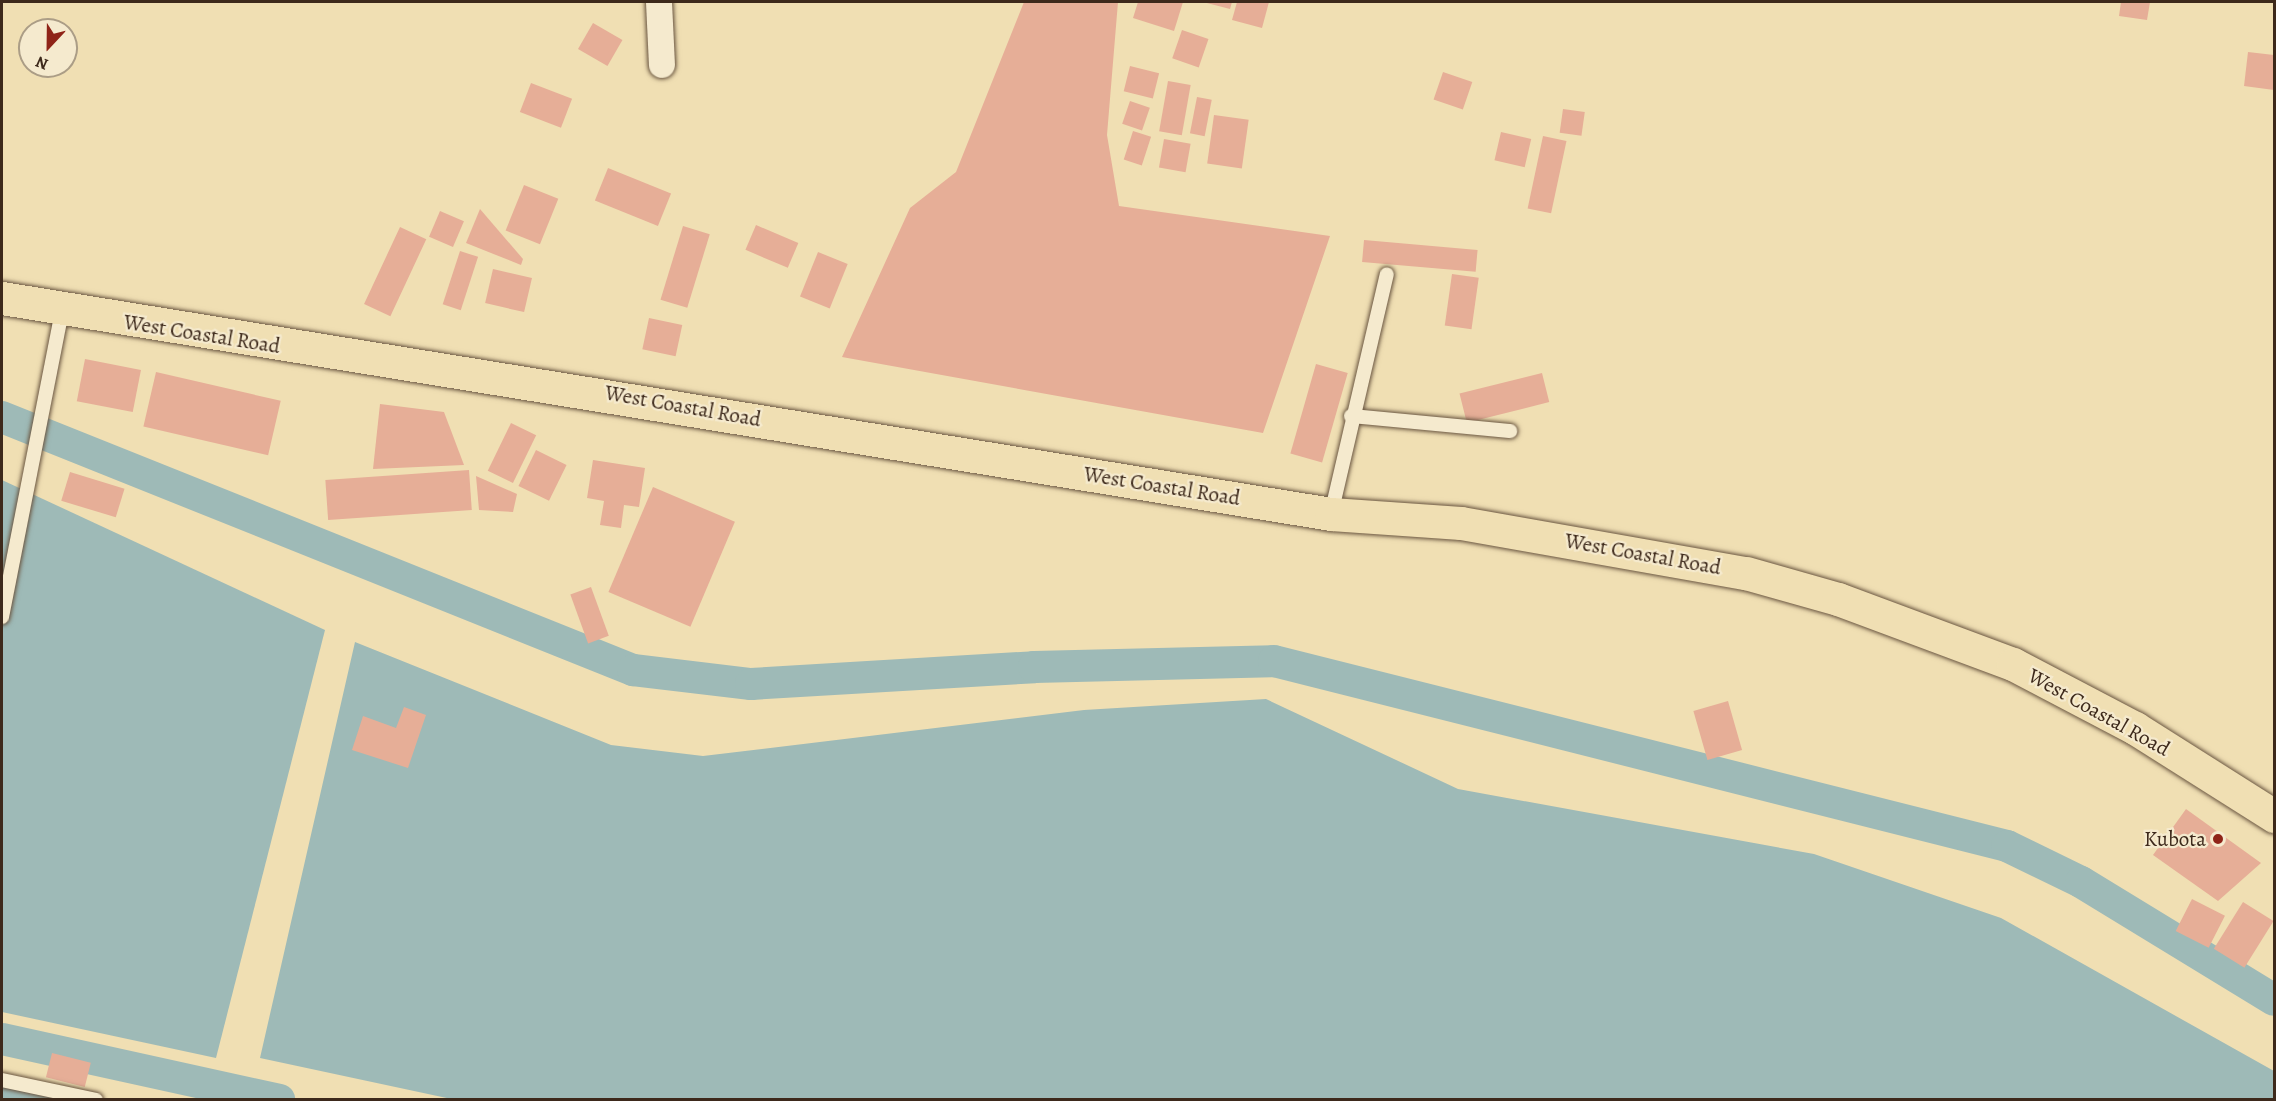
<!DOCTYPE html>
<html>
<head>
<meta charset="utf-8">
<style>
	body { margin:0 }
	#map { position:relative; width:2276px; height:1101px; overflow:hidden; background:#f0dfb3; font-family:Alegreya,serif }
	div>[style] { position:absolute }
	.water>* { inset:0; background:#9ebab7 }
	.canal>* { height:32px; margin:-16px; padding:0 16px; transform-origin:16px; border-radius:16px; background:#9ebab7 }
	.building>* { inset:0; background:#e6ae97; transform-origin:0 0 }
	.roads { filter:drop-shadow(0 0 2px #6a5641) drop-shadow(0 0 2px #6a5641) }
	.lane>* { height:14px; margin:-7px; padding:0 7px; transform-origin:7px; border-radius:7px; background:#f5eace }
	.street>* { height:26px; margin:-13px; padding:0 13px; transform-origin:13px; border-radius:13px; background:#f5eace }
	.primary>* { height:33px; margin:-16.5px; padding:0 16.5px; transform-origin:16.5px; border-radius:16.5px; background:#f0dfb3 }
	.dots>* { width:16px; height:16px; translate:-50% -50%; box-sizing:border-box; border:3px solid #f5eace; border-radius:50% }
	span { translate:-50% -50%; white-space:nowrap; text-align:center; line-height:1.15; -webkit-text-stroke:4.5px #f5eace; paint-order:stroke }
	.street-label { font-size:21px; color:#3d291b }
	.poi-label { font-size:21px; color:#3d291b }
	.right { translate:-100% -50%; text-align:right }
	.frame { position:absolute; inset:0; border:3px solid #3d291b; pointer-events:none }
	.north { position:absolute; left:18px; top:18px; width:60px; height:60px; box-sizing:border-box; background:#f5eace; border:2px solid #ab9d86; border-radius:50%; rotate:202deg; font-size:16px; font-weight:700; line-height:24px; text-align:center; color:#3d291b }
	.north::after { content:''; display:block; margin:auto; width:21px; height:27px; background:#8f2418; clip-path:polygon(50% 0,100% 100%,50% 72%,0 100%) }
</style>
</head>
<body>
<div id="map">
	<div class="water">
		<div style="clip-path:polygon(2px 480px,325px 630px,216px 1058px,2px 1012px)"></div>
		<div style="clip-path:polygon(355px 642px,611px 745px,703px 756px,1084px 710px,1266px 699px,1458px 789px,1814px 854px,2001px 918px,2274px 1071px,2274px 1099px,456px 1100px,260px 1058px)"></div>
		<div style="clip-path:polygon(2px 1086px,63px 1099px,2px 1099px)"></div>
	</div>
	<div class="canal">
		<div style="left:2px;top:417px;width:680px;rotate:21.85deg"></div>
		<div style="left:633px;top:670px;width:119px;rotate:6.8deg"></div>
		<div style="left:751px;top:684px;width:284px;rotate:-3.4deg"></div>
		<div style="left:1034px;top:667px;width:240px;rotate:-1.4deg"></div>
		<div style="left:1274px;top:661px;width:756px;rotate:14.16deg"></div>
		<div style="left:2007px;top:846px;width:82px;rotate:25.9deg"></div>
		<div style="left:2081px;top:882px;width:226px;rotate:31.4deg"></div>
		<div style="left:2px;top:1039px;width:284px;rotate:12.4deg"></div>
	</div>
	<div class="building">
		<div style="clip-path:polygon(1024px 2px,1118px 2px,1107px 135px,1119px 206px,1330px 236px,1263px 433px,842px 357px,910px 208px,956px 172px)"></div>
		<div style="clip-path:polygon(1138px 2px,1183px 2px,1174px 31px,1133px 18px)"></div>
		<div style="clip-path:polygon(1203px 2px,1232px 2px,1230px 9px)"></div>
		<div style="clip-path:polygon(1237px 2px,1269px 2px,1262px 28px,1232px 20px)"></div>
		<div style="clip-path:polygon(2121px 2px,2150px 2px,2147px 20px,2119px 16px)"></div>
		<div style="left:593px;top:23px;width:34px;height:30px;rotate:30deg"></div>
		<div style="left:1182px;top:30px;width:28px;height:30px;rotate:19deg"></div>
		<div style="clip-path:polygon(2248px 52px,2274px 55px,2274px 90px,2244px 86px)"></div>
		<div style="left:1130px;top:66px;width:30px;height:26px;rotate:14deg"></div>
		<div style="left:1443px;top:72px;width:31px;height:29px;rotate:19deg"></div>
		<div style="left:1168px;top:81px;width:23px;height:51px;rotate:10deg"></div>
		<div style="left:531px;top:83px;width:44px;height:31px;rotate:21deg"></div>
		<div style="left:1197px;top:97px;width:15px;height:37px;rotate:11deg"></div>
		<div style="left:1130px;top:101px;width:21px;height:24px;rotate:19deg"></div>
		<div style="left:1563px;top:109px;width:22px;height:24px;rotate:8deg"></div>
		<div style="left:1214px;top:115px;width:35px;height:49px;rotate:8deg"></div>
		<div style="left:1133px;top:131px;width:19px;height:30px;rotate:18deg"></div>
		<div style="left:1501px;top:132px;width:31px;height:29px;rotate:13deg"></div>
		<div style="left:1543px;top:136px;width:24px;height:74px;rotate:12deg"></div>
		<div style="left:1164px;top:139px;width:27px;height:29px;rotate:10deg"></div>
		<div style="left:608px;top:168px;width:68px;height:35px;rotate:22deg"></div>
		<div style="left:524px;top:185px;width:37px;height:49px;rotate:22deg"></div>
		<div style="clip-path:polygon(480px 209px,523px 259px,521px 265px,466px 243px)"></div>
		<div style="left:440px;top:211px;width:26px;height:28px;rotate:23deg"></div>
		<div style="left:756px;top:225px;width:46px;height:27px;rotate:23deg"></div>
		<div style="left:683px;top:226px;width:28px;height:77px;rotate:17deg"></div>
		<div style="left:400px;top:227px;width:29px;height:85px;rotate:25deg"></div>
		<div style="left:1364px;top:240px;width:114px;height:22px;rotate:5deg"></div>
		<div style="left:460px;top:251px;width:19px;height:56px;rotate:18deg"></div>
		<div style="left:818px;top:252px;width:32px;height:48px;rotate:22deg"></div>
		<div style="left:493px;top:269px;width:40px;height:35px;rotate:13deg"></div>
		<div style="left:1452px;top:274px;width:27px;height:52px;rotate:8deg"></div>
		<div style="left:649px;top:318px;width:34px;height:32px;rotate:12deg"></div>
		<div style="left:85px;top:359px;width:57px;height:43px;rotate:11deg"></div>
		<div style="left:1316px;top:364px;width:33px;height:93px;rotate:16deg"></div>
		<div style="left:156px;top:372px;width:128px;height:56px;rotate:13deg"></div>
		<div style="left:1542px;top:373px;width:30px;height:85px;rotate:76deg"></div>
		<div style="clip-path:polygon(380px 404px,444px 412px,464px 465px,373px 469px)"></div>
		<div style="left:511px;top:423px;width:28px;height:53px;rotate:26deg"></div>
		<div style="left:536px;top:450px;width:34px;height:40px;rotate:26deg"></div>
		<div style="clip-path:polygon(593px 460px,645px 468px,639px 507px,624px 505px,621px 528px,600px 525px,604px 501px,587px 498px)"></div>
		<div style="left:469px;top:470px;width:40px;height:144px;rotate:86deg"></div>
		<div style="left:70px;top:472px;width:57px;height:30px;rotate:17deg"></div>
		<div style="clip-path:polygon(476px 476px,517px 494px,513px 512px,479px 510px)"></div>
		<div style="left:653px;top:487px;width:89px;height:114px;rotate:23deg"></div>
		<div style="left:591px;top:587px;width:52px;height:22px;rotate:70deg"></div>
		<div style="left:1728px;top:701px;width:51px;height:36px;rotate:74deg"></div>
		<div style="clip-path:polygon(404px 707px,426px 715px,408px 768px,352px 750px,363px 716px,396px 728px)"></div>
		<div style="clip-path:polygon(2186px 809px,2261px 863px,2218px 901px,2153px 855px)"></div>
		<div style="left:2192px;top:899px;width:37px;height:36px;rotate:27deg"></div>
		<div style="left:2243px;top:902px;width:36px;height:55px;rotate:32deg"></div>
		<div style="left:52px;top:1053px;width:40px;height:25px;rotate:14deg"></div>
	</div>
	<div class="roads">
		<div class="lane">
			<div style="left:1351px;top:416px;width:160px;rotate:5.4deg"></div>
			<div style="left:1331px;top:514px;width:246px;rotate:-76.9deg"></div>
			<div style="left:2px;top:617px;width:311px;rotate:-78.9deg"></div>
			<div style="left:2px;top:1080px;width:96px;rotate:12deg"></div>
		</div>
		<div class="street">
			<div style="left:659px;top:2px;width:63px;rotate:87.3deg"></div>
		</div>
		<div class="primary">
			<div style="left:2px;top:298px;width:1346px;rotate:9.23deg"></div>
			<div style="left:1331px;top:514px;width:130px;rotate:4deg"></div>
			<div style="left:1461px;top:523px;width:289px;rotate:10deg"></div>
			<div style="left:1746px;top:573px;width:96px;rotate:15.8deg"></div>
			<div style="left:1838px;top:599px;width:187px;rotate:20.4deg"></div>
			<div style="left:2013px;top:664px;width:138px;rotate:27.7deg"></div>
			<div style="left:2135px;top:728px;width:165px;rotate:32.3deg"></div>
		</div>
	</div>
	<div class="dots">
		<div style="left:2218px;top:839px;background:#8f2418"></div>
	</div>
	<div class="street-label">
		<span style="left:202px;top:334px;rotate:9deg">West Coastal Road</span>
		<span style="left:683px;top:406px;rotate:10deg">West Coastal Road</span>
		<span style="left:1162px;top:486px;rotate:9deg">West Coastal Road</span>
		<span style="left:1643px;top:554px;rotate:10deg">West Coastal Road</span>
		<span style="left:2099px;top:712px;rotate:29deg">West Coastal Road</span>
	</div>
	<div class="poi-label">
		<span class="right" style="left:2206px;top:839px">Kubota</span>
	</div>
	<div class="frame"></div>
	<div class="north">N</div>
</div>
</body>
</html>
